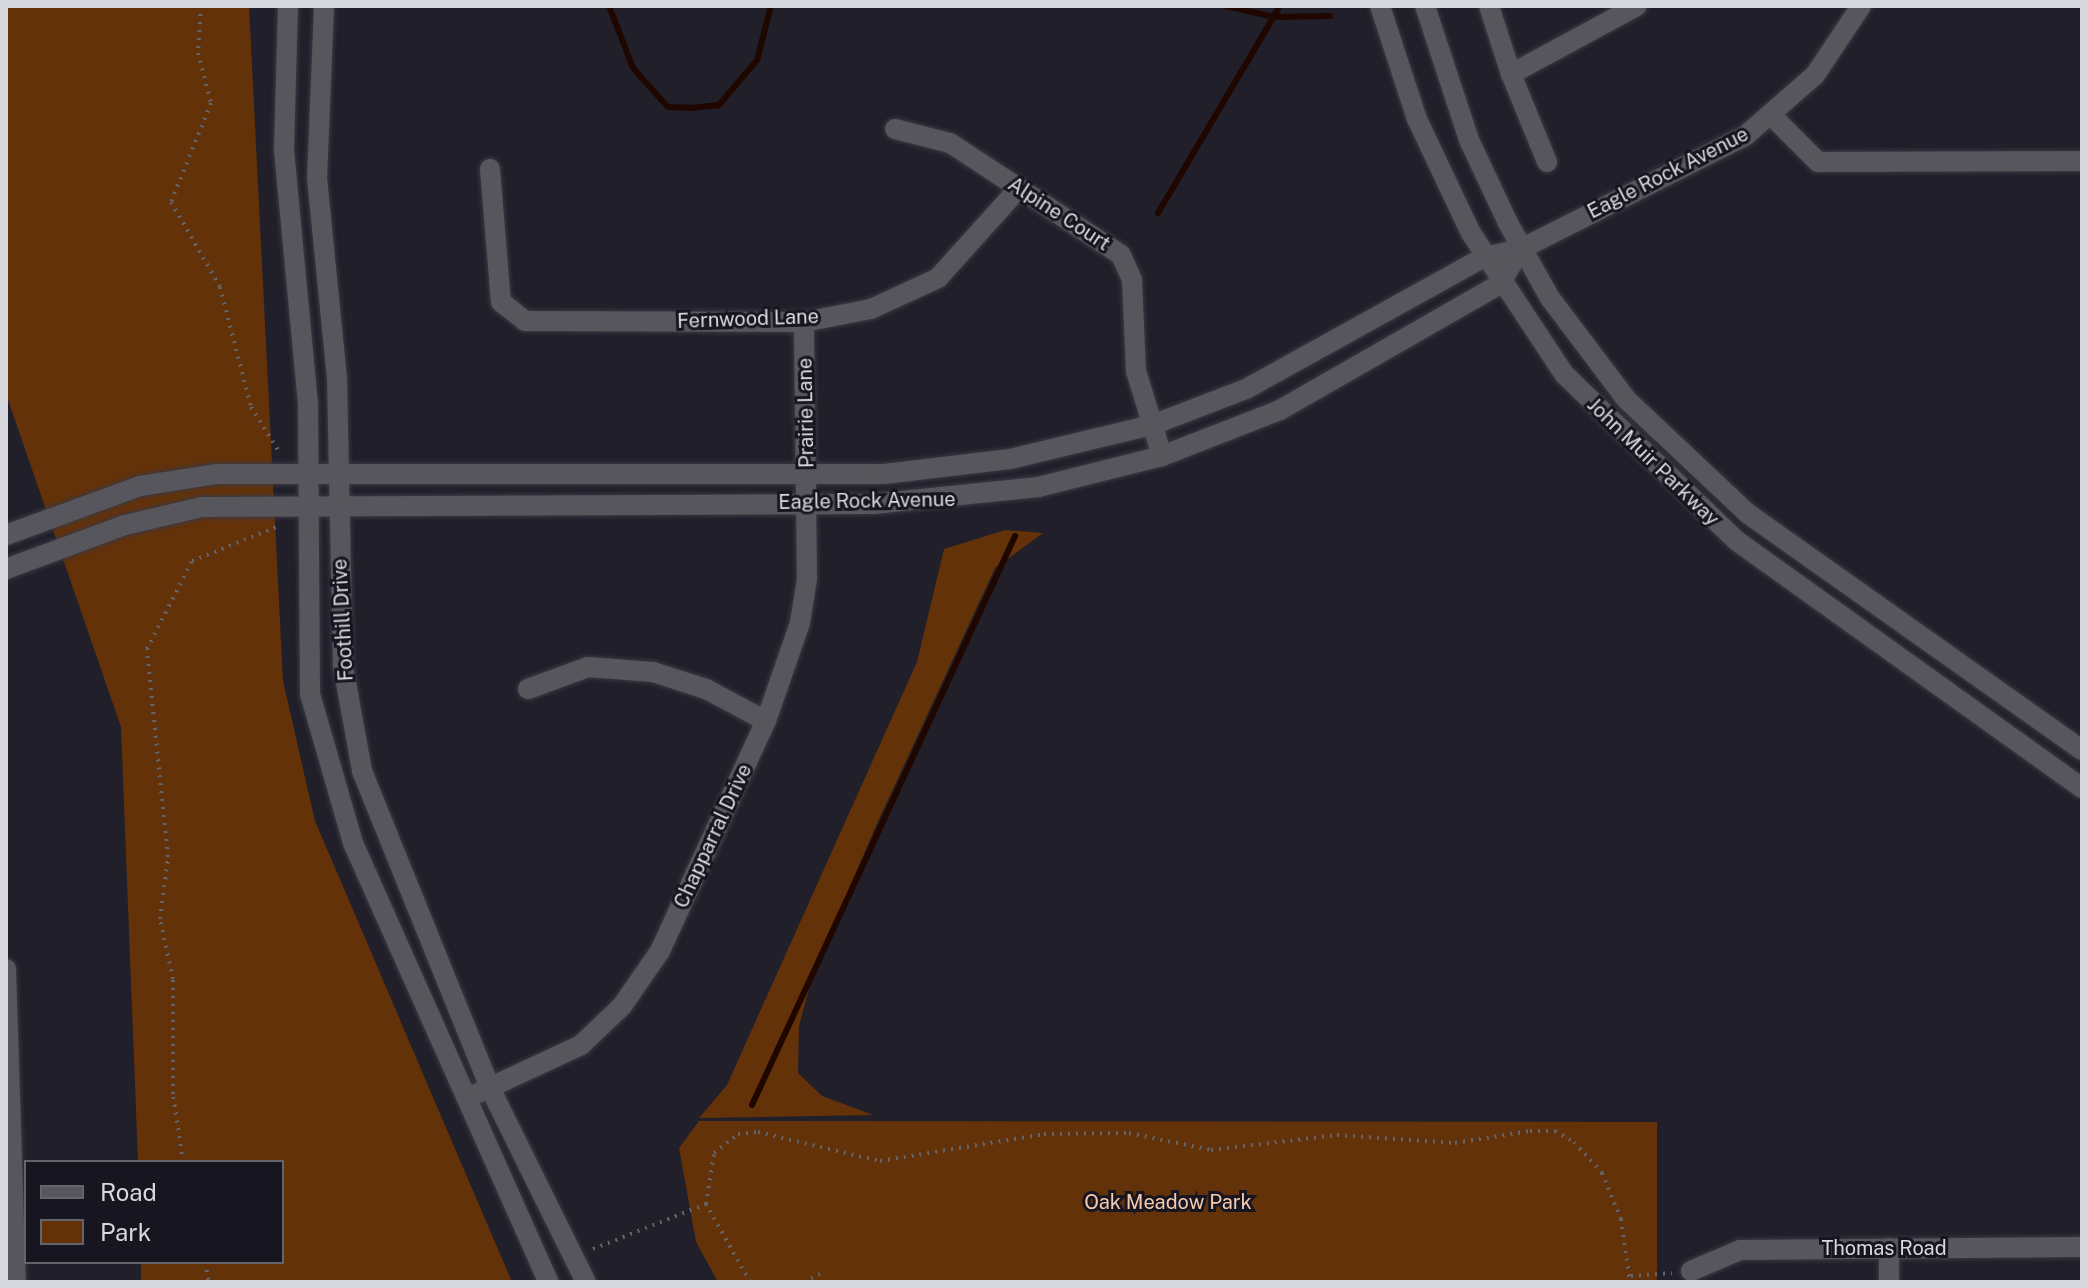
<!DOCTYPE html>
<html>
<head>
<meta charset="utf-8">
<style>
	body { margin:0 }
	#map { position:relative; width:2088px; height:1288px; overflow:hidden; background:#201f2a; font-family:"Public Sans",sans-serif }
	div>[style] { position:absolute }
	.green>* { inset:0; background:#643208 }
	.stream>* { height:6px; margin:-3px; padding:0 3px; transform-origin:3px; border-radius:3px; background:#1f0700 }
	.path>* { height:4px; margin-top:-2px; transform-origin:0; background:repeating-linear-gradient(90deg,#63636c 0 2px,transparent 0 8px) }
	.roads { filter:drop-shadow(0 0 2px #3a3943) drop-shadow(0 0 2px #3a3943) }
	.minor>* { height:20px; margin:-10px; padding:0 10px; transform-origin:10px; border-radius:10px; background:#57565c }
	span { translate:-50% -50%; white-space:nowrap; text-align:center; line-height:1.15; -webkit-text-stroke:6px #171620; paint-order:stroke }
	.street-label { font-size:20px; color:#d8d8df }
	.park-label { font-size:20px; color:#f5c9ae }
	.frame { position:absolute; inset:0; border:8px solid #d8d8df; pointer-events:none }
	.legend { position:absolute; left:24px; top:1160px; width:260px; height:104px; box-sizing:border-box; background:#171620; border:2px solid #64646c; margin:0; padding:10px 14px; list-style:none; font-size:24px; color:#d8d8df }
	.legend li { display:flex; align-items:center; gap:16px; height:40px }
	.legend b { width:40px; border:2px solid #64646c }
</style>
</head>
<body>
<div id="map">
	<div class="green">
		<div style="clip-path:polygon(6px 6px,249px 6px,283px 681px,315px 821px,512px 1282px,141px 1282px,141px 1262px,282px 1262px,282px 1162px,138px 1162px,121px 727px,6px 394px)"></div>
		<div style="clip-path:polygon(1005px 530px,1043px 533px,995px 568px,875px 828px,813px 974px,799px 1026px,798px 1073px,822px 1096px,873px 1115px,699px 1118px,727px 1085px,917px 662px,944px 549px)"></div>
		<div style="clip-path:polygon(699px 1121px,1657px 1122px,1657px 1282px,718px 1282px,696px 1242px,679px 1148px)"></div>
	</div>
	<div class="stream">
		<div style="left:609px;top:6px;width:66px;rotate:68.8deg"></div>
		<div style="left:633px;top:68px;width:52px;rotate:48.1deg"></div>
		<div style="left:668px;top:107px;width:23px;rotate:2deg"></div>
		<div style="left:691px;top:108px;width:28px;rotate:-6deg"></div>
		<div style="left:719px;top:105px;width:59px;rotate:-49.8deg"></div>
		<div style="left:757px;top:60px;width:56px;rotate:-75.5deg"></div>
		<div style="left:1226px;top:6px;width:49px;rotate:12.9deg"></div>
		<div style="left:1274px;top:17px;width:56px;rotate:-1deg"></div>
		<div style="left:1158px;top:213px;width:240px;rotate:-59.5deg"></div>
		<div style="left:752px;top:1105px;width:627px;rotate:-65.19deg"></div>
	</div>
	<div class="path">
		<div style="left:201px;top:6px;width:47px;rotate:93.7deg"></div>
		<div style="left:198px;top:53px;width:52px;rotate:75.4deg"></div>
		<div style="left:211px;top:103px;width:107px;rotate:112deg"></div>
		<div style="left:171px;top:202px;width:98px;rotate:60deg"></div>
		<div style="left:220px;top:287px;width:124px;rotate:75.5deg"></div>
		<div style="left:251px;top:407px;width:54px;rotate:57.8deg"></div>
		<div style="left:183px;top:1162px;width:69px;rotate:-98.4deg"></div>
		<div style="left:173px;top:1094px;width:115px;rotate:-90deg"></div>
		<div style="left:173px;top:979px;width:61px;rotate:-102.2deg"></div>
		<div style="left:160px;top:919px;width:63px;rotate:-82.6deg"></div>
		<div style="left:168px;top:857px;width:209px;rotate:-95.8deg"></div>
		<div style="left:147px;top:649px;width:99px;rotate:-62.9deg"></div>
		<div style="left:192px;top:561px;width:91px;rotate:-22deg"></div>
		<div style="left:593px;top:1249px;width:122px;rotate:-21.7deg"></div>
		<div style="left:205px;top:1262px;width:20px;rotate:79deg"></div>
		<div style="left:1631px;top:1276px;width:41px;rotate:-4.2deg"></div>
		<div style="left:750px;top:1282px;width:90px;rotate:-119.4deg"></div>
		<div style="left:706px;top:1204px;width:52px;rotate:-81.1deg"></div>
		<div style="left:714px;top:1153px;width:31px;rotate:-38deg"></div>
		<div style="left:738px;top:1134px;width:20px;rotate:-6deg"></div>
		<div style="left:758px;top:1132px;width:125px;rotate:13.4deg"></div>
		<div style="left:880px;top:1161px;width:166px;rotate:-9.3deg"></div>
		<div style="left:1044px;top:1134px;width:85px;rotate:-0.7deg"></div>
		<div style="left:1129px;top:1133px;width:84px;rotate:11.7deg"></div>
		<div style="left:1211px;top:1150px;width:127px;rotate:-6.8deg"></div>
		<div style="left:1337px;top:1135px;width:118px;rotate:3.9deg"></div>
		<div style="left:1455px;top:1143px;width:76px;rotate:-9.1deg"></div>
		<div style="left:1530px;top:1131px;width:25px"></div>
		<div style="left:1555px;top:1131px;width:22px;rotate:30deg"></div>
		<div style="left:1574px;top:1142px;width:42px;rotate:47.9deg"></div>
		<div style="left:1602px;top:1173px;width:50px;rotate:67.6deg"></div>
		<div style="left:1621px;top:1219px;width:64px;rotate:81.9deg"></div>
		<div style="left:804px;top:1282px;width:18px;rotate:-27deg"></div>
	</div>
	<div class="roads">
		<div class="minor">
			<div style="left:288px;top:6px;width:144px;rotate:91.6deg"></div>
			<div style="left:284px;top:150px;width:256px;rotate:84.6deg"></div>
			<div style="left:308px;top:405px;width:289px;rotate:89.6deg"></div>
			<div style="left:310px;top:694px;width:155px;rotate:73.9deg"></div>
			<div style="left:353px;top:843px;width:480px;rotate:66deg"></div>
			<div style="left:324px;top:6px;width:172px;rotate:92.3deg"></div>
			<div style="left:317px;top:178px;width:202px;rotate:84.3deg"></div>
			<div style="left:337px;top:379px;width:287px;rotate:88.8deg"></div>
			<div style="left:343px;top:666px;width:107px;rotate:79.7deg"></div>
			<div style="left:362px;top:771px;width:342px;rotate:68deg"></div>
			<div style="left:490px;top:1088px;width:216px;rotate:63.7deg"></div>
			<div style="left:1380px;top:6px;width:119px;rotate:71.9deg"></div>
			<div style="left:1417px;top:119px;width:126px;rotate:64.7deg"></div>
			<div style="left:1471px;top:233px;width:169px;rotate:56.6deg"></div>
			<div style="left:1564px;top:374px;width:240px;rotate:44deg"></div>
			<div style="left:1737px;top:541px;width:424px;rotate:35.6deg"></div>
			<div style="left:1425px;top:6px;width:141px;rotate:71.8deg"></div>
			<div style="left:1469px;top:140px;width:92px;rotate:64.8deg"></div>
			<div style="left:1508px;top:223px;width:86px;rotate:60.8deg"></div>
			<div style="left:1550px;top:298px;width:126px;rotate:53deg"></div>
			<div style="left:1626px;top:399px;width:166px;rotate:43.3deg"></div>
			<div style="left:1747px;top:513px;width:410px;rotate:35.3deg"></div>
			<div style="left:1489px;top:6px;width:71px;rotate:72.1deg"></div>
			<div style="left:1772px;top:116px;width:65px;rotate:45deg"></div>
			<div style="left:1818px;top:162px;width:264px;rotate:-0.2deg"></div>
			<div style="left:895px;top:129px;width:57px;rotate:14.3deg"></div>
			<div style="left:950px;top:143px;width:204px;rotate:33.2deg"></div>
			<div style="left:1121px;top:255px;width:27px;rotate:66deg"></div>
			<div style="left:1132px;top:280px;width:91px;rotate:87.5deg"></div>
			<div style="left:1136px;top:371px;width:89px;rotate:73deg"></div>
			<div style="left:1547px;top:162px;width:95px;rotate:-112.2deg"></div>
			<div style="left:1511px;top:74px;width:143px;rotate:-28.4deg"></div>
			<div style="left:490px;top:169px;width:133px;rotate:85.3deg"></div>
			<div style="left:501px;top:302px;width:31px;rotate:38deg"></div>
			<div style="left:525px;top:321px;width:279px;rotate:0.2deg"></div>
			<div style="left:804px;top:322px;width:68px;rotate:-11deg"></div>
			<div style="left:871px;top:309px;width:74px;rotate:-24.8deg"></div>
			<div style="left:938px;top:278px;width:121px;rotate:-48deg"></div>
			<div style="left:6px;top:535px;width:143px;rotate:-20.1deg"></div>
			<div style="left:140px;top:486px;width:78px;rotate:-8.9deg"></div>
			<div style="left:217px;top:474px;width:667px"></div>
			<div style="left:884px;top:474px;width:127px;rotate:-6.8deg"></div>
			<div style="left:1010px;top:459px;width:146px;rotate:-13.5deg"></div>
			<div style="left:1152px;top:425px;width:101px;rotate:-21deg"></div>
			<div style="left:1246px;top:389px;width:272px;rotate:-29deg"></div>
			<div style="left:1484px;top:257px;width:38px;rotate:-12deg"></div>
			<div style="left:1521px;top:249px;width:251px;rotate:-26.8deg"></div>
			<div style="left:1745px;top:136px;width:93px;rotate:-41.1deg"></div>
			<div style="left:1815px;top:75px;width:83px;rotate:-56.3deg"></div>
			<div style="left:6px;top:569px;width:127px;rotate:-20.3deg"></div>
			<div style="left:125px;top:525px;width:79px;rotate:-13.2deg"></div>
			<div style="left:202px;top:507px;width:671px;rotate:-0.26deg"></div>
			<div style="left:873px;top:504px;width:166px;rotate:-5.9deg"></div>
			<div style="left:1038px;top:487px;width:128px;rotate:-14deg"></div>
			<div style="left:1162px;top:456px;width:127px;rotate:-21.3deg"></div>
			<div style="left:1280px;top:410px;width:254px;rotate:-29.8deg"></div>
			<div style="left:1500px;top:284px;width:41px;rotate:-59deg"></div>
			<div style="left:528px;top:689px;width:64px;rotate:-20.1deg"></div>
			<div style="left:588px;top:667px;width:65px;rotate:4.4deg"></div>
			<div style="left:653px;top:672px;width:56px;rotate:17.8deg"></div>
			<div style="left:706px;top:689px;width:68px;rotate:28.1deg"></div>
			<div style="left:6px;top:969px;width:313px;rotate:88.2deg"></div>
			<div style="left:478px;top:1093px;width:114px;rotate:-25deg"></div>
			<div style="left:581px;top:1045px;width:57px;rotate:-43.6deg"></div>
			<div style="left:622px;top:1006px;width:67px;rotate:-55.4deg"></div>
			<div style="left:660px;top:951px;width:253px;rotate:-65.3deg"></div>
			<div style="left:766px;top:721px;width:104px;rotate:-70.9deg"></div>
			<div style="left:800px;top:623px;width:45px;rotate:-81deg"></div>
			<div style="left:807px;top:579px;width:257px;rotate:-90.7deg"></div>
			<div style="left:1691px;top:1271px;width:53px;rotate:-23.2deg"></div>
			<div style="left:1740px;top:1250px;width:342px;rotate:-0.5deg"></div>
			<div style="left:1889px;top:1282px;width:34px;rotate:-90deg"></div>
		</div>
	</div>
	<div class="street-label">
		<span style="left:1668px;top:173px;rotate:-27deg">Eagle Rock Avenue</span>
		<span style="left:1059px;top:214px;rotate:33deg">Alpine Court</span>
		<span style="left:748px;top:319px;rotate:-2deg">Fernwood Lane</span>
		<span style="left:806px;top:413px;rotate:-91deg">Prairie Lane</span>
		<span style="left:1653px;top:462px;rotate:44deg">John Muir Parkway</span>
		<span style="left:867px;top:501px;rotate:-1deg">Eagle Rock Avenue</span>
		<span style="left:343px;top:620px;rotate:-93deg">Foothill Drive</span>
		<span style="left:713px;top:836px;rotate:-65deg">Chapparral Drive</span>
		<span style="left:1884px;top:1248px">Thomas Road</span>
	</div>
	<div class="park-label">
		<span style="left:1168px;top:1202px">Oak Meadow Park</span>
	</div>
	<div class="frame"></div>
	<ul class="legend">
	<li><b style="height:10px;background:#57565c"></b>Road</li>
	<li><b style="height:22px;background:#643208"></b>Park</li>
	</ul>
</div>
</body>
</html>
